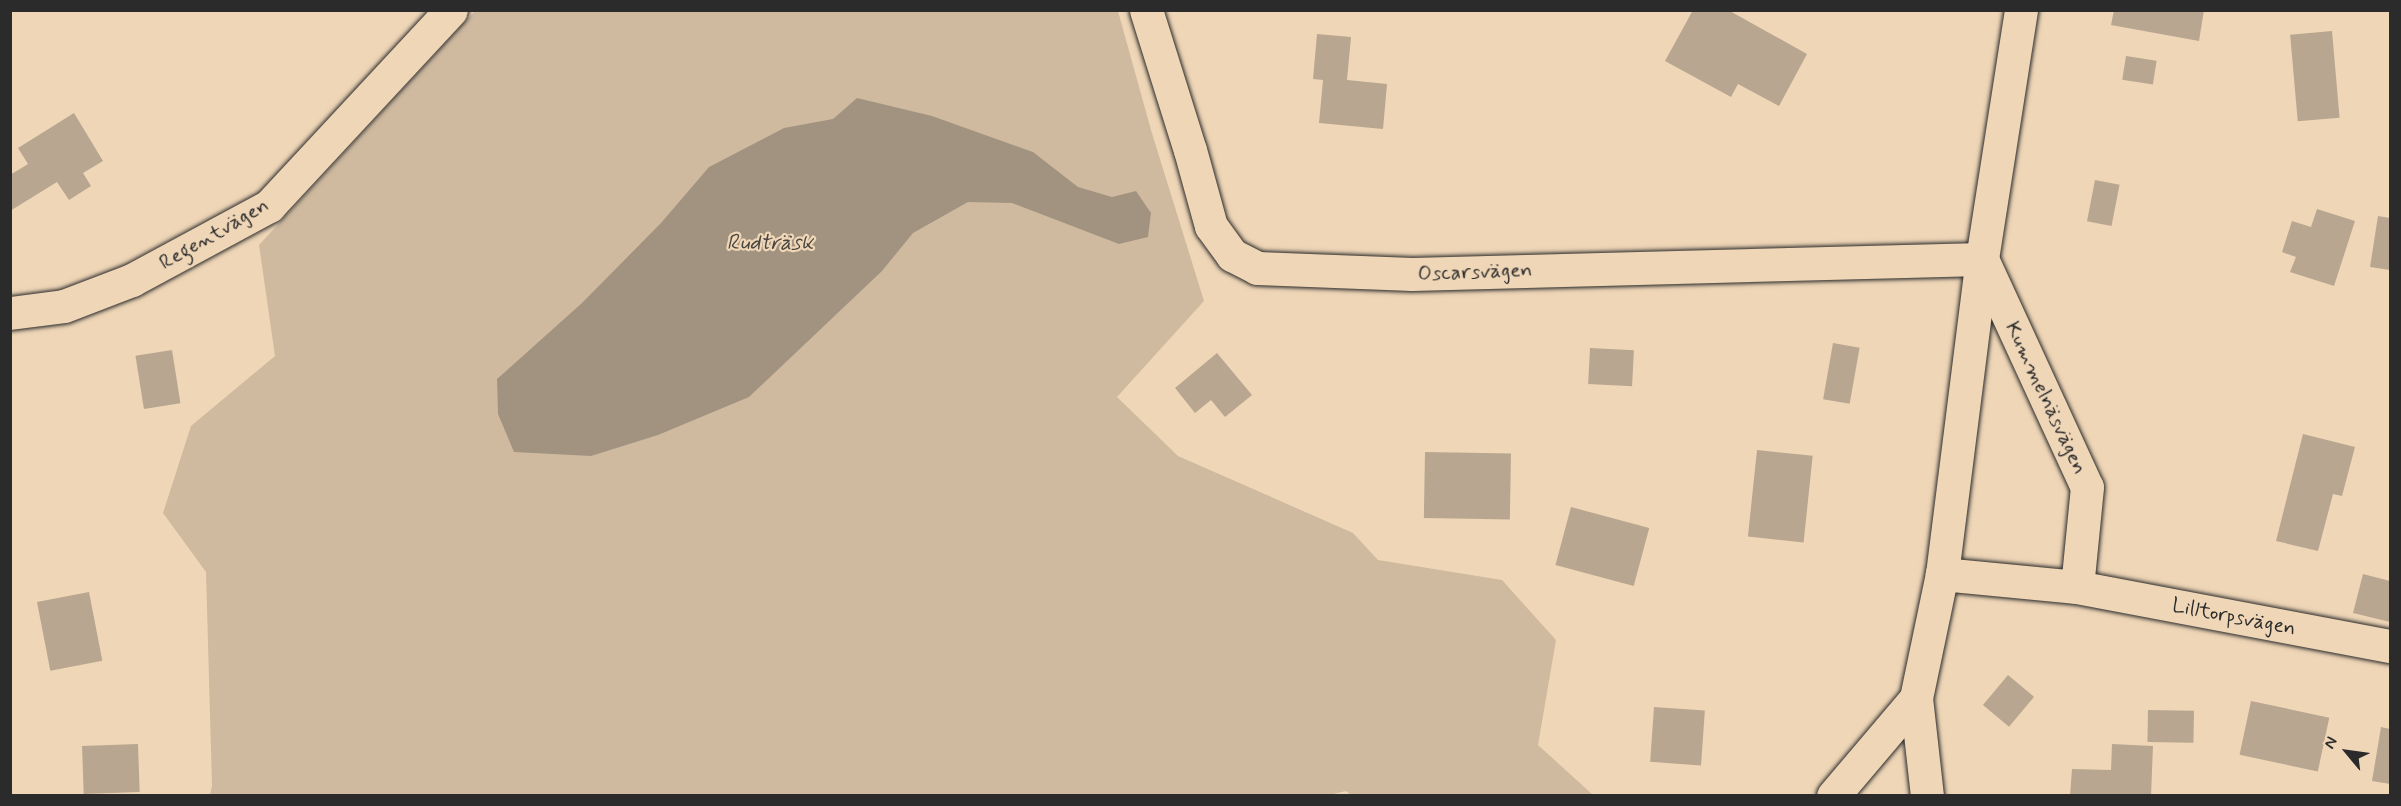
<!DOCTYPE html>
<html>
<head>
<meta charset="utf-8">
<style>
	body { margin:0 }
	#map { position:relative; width:2401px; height:806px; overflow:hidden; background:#efd6b7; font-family:Mynerve,sans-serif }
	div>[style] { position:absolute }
	.green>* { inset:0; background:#cfbaa0 }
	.water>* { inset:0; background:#a29380 }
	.building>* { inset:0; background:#b9a690; transform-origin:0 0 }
	.roads { filter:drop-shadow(0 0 2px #2b2b2b) drop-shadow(0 0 2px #2b2b2b) }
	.minor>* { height:33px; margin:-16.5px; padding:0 16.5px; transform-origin:16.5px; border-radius:16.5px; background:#efd6b7 }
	span { translate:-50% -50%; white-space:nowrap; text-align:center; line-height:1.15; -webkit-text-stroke:4.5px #efd6b7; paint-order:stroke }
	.street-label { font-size:21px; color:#2b2b2b }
	.water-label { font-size:22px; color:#494540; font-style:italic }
	.frame { position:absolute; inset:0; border:12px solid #2b2b2b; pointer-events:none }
	.north { position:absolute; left:2317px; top:722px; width:60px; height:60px; -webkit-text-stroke:4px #efd6b7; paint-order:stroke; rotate:299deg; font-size:16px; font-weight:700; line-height:24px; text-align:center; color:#2b2b2b }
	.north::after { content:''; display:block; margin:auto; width:21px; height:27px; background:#2b2b2b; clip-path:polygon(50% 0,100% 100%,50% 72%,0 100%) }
</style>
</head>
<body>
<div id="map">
	<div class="green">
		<div style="clip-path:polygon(475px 11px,1118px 11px,1151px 130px,1204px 301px,1117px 397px,1178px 456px,1353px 533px,1378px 560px,1502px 580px,1556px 640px,1538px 745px,1593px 795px,1352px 796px,1346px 791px,1325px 796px,210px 795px,212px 786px,206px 572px,163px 513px,191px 426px,275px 356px,259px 245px)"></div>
	</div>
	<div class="water">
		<div style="clip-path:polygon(857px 98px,932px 116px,1033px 152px,1078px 187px,1112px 197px,1136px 191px,1151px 213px,1148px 237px,1119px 244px,1012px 203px,968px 202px,913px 233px,882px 271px,749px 397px,658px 435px,591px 456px,514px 452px,498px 414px,497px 379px,582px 303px,661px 223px,709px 167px,784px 128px,833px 119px)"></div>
	</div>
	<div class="building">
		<div style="clip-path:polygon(1693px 10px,1728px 10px,1807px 54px,1779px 106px,1738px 84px,1731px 97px,1665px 61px)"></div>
		<div style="clip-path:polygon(2114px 10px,2204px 10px,2199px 41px,2111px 25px)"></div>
		<div style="left:2332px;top:31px;width:87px;height:42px;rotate:85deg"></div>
		<div style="clip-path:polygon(1317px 34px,1351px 37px,1347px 80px,1387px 84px,1383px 129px,1319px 123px,1323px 80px,1313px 79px)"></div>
		<div style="left:2126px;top:56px;width:31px;height:24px;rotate:9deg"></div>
		<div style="clip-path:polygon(74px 113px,103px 161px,83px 173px,91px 186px,69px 200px,57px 182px,10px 211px,10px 175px,28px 164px,18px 148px)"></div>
		<div style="left:2095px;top:180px;width:25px;height:42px;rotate:11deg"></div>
		<div style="clip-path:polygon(2317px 209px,2355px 221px,2334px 286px,2290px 272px,2296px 257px,2282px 252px,2292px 221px,2311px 227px)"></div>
		<div style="clip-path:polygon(2378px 216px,2390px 218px,2390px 270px,2370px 267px)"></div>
		<div style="left:1833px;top:343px;width:27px;height:57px;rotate:10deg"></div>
		<div style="left:1590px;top:348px;width:44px;height:36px;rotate:3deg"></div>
		<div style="left:172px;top:350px;width:54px;height:37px;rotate:81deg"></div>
		<div style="clip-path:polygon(1217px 353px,1252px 395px,1225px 417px,1211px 400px,1195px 413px,1175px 388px)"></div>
		<div style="clip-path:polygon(2303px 434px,2355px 447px,2342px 496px,2333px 494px,2318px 551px,2276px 541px)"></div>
		<div style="left:1757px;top:450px;width:56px;height:87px;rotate:6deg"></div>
		<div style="left:1425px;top:452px;width:86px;height:66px;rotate:1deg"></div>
		<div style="left:1571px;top:507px;width:81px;height:60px;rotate:15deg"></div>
		<div style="clip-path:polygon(2363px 574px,2390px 581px,2390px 622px,2353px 613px)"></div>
		<div style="left:89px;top:592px;width:70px;height:53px;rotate:79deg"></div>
		<div style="left:2008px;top:675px;width:34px;height:39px;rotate:40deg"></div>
		<div style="left:2251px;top:701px;width:80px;height:55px;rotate:12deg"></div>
		<div style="left:1654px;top:707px;width:51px;height:55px;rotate:4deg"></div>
		<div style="left:2148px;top:710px;width:46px;height:32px;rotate:1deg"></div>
		<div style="clip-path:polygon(2381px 727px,2390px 729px,2390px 784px,2372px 781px)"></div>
		<div style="left:138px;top:744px;width:48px;height:56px;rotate:88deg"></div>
		<div style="clip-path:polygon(2112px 744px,2153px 746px,2151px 796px,2070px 796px,2072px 769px,2111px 770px)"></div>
	</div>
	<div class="roads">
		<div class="minor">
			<div style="left:1146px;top:10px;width:147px;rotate:72.6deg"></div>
			<div style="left:1190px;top:150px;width:79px;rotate:74.6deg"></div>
			<div style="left:1211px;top:226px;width:36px;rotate:54deg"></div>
			<div style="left:1232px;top:255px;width:28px;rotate:27deg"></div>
			<div style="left:1257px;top:268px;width:155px;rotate:2.2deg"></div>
			<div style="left:1412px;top:274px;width:570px;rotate:-1.51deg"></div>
			<div style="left:1982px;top:259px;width:251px;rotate:65.3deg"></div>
			<div style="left:2087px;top:487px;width:100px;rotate:95.7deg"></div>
			<div style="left:2077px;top:587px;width:136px;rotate:-174.5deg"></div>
			<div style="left:1942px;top:574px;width:318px;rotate:-82.8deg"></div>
			<div style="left:1982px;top:259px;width:252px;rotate:-81.1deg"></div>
			<div style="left:10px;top:313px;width:54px;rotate:-7.4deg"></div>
			<div style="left:64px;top:306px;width:73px;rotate:-20.9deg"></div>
			<div style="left:132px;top:280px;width:156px;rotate:-28.4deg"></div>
			<div style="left:269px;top:206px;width:267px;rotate:-47.1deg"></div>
			<div style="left:2077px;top:587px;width:319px;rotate:10.7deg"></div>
			<div style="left:1833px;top:796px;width:128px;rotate:-49.7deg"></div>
			<div style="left:1927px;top:796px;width:99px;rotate:-96.4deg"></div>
			<div style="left:1916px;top:698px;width:127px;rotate:-78.2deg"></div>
		</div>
	</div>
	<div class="street-label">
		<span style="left:214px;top:234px;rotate:-30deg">Regentvägen</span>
		<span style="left:1475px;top:272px;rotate:-2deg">Oscarsvägen</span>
		<span style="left:2046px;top:398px;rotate:65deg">Kummelnäsvägen</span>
		<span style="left:2234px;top:617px;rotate:11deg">Lilltorpsvägen</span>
	</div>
	<div class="water-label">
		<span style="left:770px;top:244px">Rudträsk</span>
	</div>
	<div class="frame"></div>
	<div class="north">N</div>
</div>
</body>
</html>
